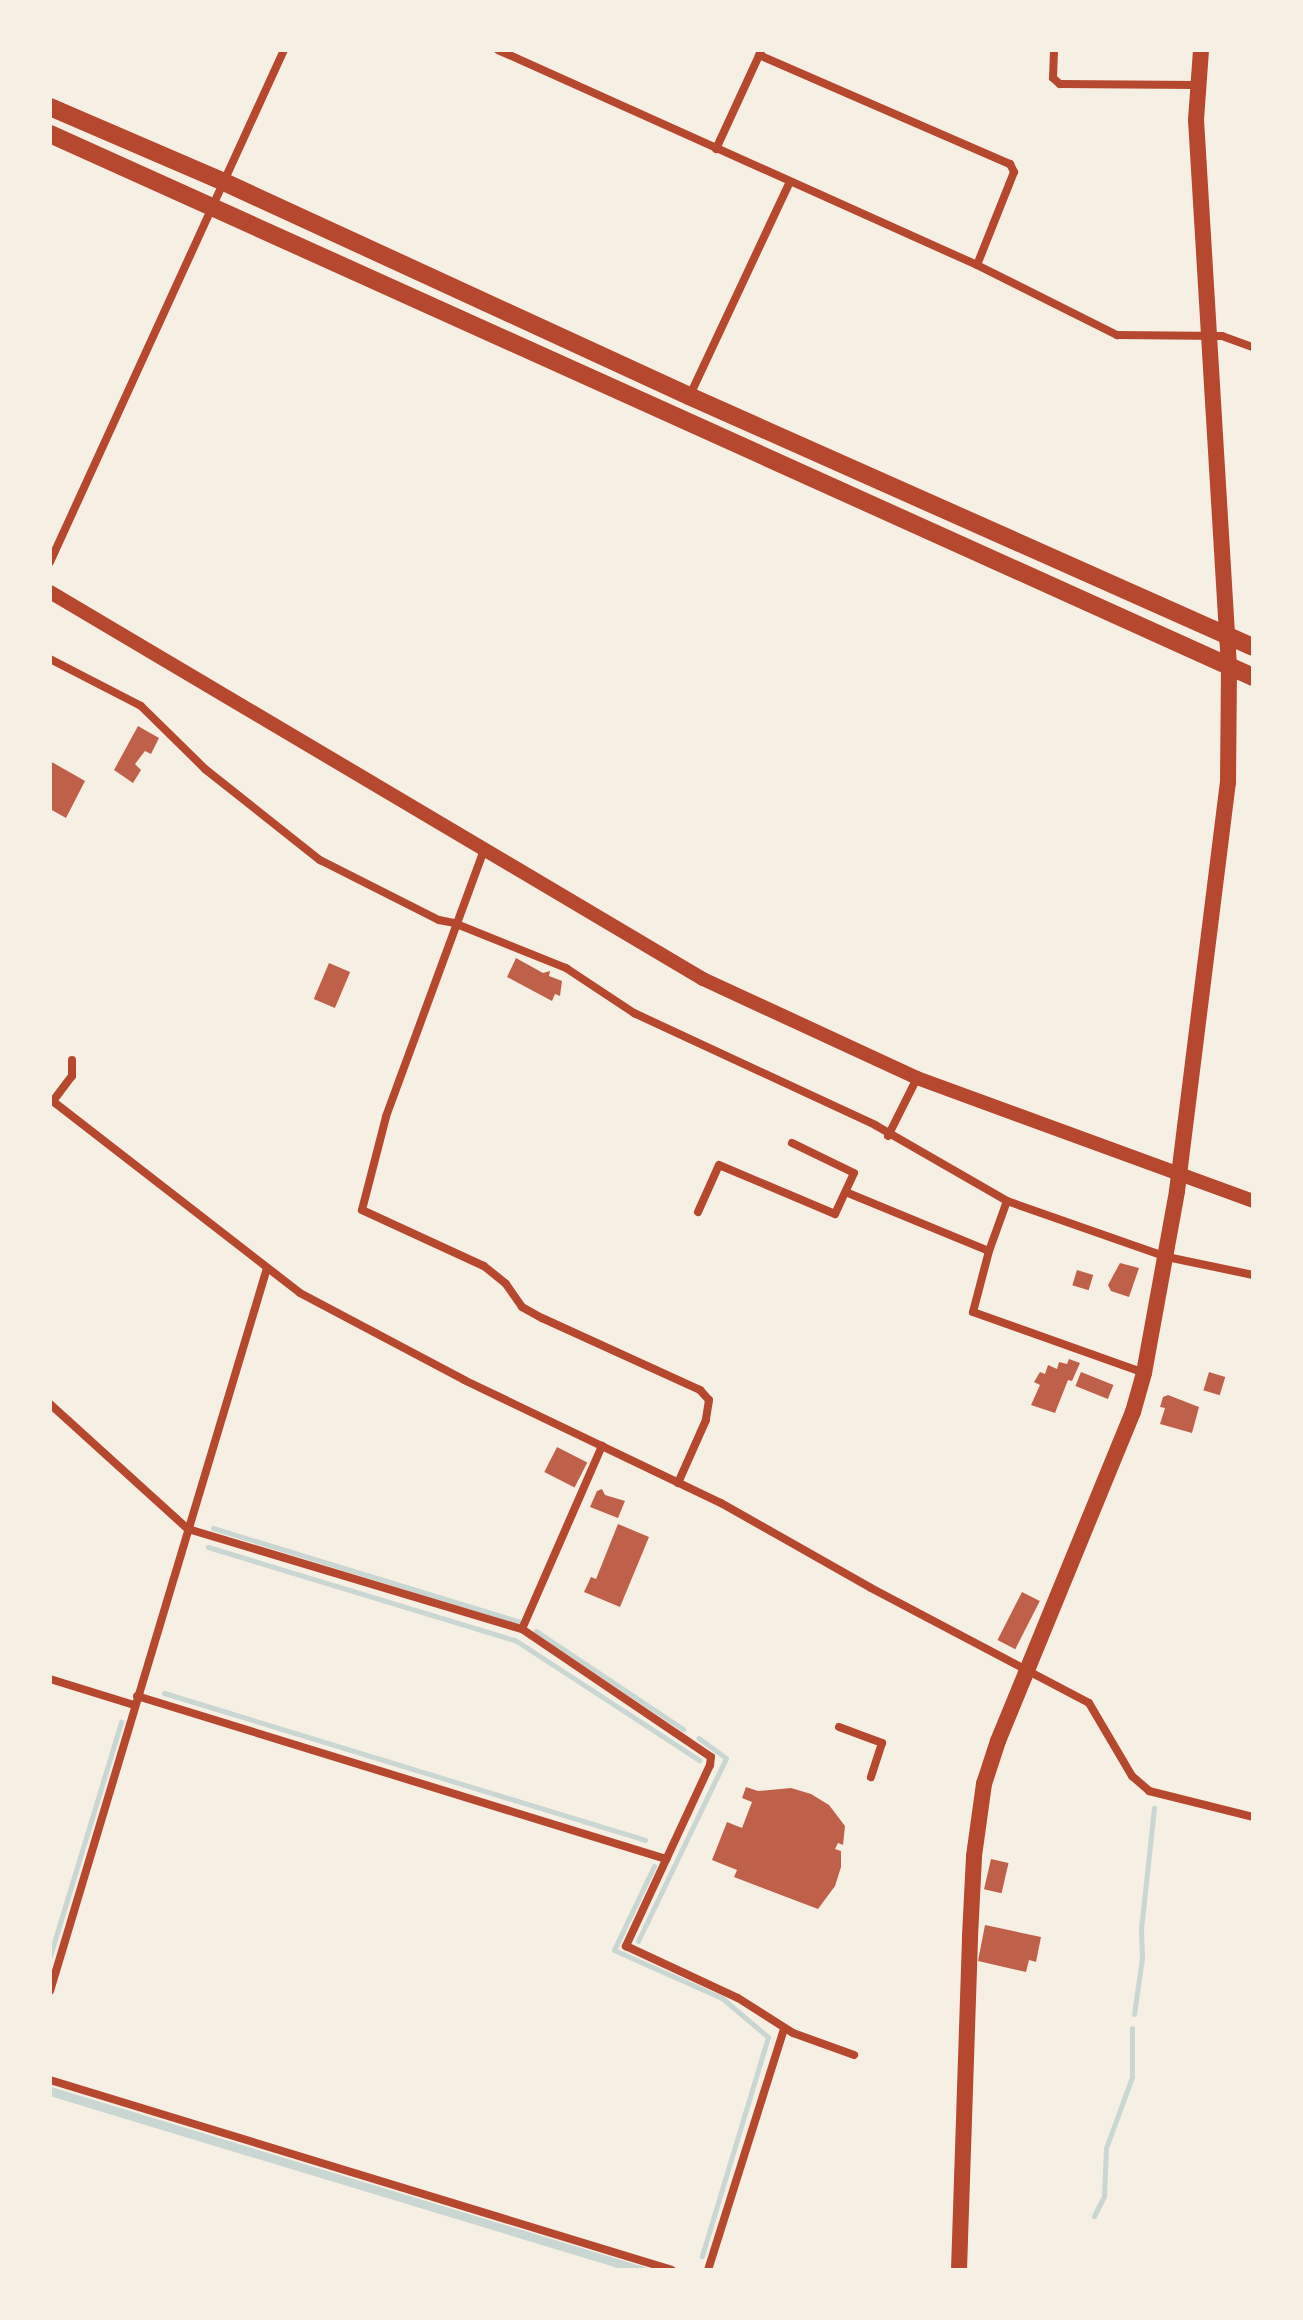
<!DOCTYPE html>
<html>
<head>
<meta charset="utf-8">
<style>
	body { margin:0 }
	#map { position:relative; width:1303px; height:2320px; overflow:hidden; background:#f6efe4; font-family:Overpass,sans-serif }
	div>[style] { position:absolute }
	.stream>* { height:5px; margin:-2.5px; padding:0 2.5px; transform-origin:2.5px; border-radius:2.5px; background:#c9d6d2 }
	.building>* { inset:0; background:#bf614a; transform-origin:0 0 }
	.minor>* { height:8px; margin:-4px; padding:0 4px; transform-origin:4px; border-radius:4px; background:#b5482f }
	.tertiary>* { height:14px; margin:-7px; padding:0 7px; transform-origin:7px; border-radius:7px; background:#b5482f }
	.secondary>* { height:16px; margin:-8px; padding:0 8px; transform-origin:8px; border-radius:8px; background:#b5482f }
	.trunk>* { height:18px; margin:-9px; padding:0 9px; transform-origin:9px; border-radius:9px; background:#b5482f }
	span { translate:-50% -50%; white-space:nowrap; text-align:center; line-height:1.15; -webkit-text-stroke:6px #f6efe4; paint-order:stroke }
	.frame { position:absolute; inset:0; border:52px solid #f6efe4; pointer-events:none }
</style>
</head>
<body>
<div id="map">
	<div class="stream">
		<div style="left:213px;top:1528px;width:322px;rotate:17deg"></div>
		<div style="left:208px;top:1547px;width:321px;rotate:16.9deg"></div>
		<div style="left:515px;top:1640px;width:220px;rotate:33.1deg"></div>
		<div style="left:536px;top:1631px;width:177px;rotate:33.7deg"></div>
		<div style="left:164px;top:1693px;width:503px;rotate:16.99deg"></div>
		<div style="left:654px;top:1866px;width:93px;rotate:115.5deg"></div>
		<div style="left:614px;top:1950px;width:118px;rotate:24deg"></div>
		<div style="left:722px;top:1998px;width:60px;rotate:40.3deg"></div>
		<div style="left:768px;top:2037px;width:229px;rotate:106.8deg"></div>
		<div style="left:638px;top:1941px;width:203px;rotate:-64.3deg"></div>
		<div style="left:726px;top:1758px;width:34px;rotate:-144deg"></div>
		<div style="left:50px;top:1956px;width:245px;rotate:-73.1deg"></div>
		<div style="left:1134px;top:2014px;width:57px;rotate:-81.9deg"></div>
		<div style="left:1142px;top:1958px;width:29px;rotate:-92deg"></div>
		<div style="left:1141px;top:1929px;width:122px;rotate:-83.9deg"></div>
		<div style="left:50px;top:2089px;width:623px;rotate:16.89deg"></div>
		<div style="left:50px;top:2093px;width:610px;rotate:16.86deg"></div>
		<div style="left:1094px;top:2216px;width:22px;rotate:-63deg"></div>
		<div style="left:1104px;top:2196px;width:48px;rotate:-87.6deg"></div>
		<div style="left:1106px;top:2148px;width:76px;rotate:-69.9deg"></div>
		<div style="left:1132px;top:2077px;width:49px;rotate:-90deg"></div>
	</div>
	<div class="building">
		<div style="clip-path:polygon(138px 726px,159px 738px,151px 754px,145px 751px,135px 764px,141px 770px,133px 783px,114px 770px)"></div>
		<div style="clip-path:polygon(50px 761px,85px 781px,66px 818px,50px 809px)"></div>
		<div style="clip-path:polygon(516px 958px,543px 973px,550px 971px,549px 976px,562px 981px,560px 996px,555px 994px,552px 1001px,507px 977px)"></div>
		<div style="left:329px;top:963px;width:23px;height:39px;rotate:23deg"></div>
		<div style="clip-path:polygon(1120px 1263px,1139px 1268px,1129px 1297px,1111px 1291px,1108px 1285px)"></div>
		<div style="left:1077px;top:1270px;width:17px;height:16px;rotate:17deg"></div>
		<div style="clip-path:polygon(1069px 1359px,1080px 1363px,1072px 1381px,1068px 1380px,1055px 1413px,1031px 1405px,1040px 1385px,1034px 1382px,1040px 1372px,1045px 1374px,1048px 1365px,1057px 1369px,1059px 1362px,1067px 1364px)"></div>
		<div style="left:1081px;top:1372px;width:35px;height:15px;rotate:22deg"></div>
		<div style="left:1209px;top:1372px;width:17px;height:19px;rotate:17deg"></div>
		<div style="clip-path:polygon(1168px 1395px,1199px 1407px,1192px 1433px,1160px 1424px,1165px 1408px,1160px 1407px,1163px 1397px)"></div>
		<div style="left:557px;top:1447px;width:34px;height:28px;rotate:27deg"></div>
		<div style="clip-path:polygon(602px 1489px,605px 1495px,625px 1501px,618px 1518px,590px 1507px,597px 1491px)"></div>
		<div style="clip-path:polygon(618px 1524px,649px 1537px,620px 1607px,584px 1592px,591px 1577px,596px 1579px)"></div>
		<div style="left:1022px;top:1592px;width:20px;height:54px;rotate:27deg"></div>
		<div style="clip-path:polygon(746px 1787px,758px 1791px,791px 1788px,811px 1794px,829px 1805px,845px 1826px,843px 1845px,838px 1843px,835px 1849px,841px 1851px,841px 1867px,835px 1886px,818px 1909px,734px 1877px,737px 1870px,712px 1860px,727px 1822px,742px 1828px,752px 1802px,742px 1798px)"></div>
		<div style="left:991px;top:1859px;width:18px;height:31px;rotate:13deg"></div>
		<div style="clip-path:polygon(985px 1925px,1041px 1937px,1036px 1962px,1029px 1960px,1026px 1972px,978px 1961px)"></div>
	</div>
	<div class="minor">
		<div style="left:498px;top:50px;width:525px;rotate:24.17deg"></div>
		<div style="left:977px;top:265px;width:157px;rotate:26.6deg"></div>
		<div style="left:1117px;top:335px;width:105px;rotate:0.5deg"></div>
		<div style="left:1222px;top:336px;width:33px;rotate:20deg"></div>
		<div style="left:1054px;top:50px;width:28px;rotate:92deg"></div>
		<div style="left:1053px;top:78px;width:9px;rotate:41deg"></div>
		<div style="left:1060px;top:84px;width:137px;rotate:0.4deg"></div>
		<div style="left:759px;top:55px;width:274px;rotate:23.5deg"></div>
		<div style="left:1010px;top:164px;width:9px;rotate:63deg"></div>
		<div style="left:1014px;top:172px;width:100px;rotate:111.7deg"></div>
		<div style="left:716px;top:149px;width:108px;rotate:-65.3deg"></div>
		<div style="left:690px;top:395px;width:235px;rotate:-64.9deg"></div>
		<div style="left:50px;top:562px;width:563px;rotate:-65.44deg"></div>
		<div style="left:50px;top:659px;width:102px;rotate:27.3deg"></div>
		<div style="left:141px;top:706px;width:90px;rotate:44.5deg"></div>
		<div style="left:205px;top:769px;width:147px;rotate:38.4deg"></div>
		<div style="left:320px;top:860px;width:133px;rotate:26.8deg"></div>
		<div style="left:439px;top:920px;width:15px;rotate:11deg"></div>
		<div style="left:454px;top:923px;width:121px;rotate:21.9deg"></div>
		<div style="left:566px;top:968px;width:82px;rotate:33.5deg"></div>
		<div style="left:634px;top:1013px;width:266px;rotate:24.9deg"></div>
		<div style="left:875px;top:1125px;width:152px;rotate:29.9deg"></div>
		<div style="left:1007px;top:1201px;width:170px;rotate:19.3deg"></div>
		<div style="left:1167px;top:1257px;width:88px;rotate:11.8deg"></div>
		<div style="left:484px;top:850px;width:284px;rotate:110.2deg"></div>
		<div style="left:386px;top:1117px;width:96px;rotate:104.5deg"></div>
		<div style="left:362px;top:1210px;width:134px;rotate:24.7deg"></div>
		<div style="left:484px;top:1266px;width:28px;rotate:39deg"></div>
		<div style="left:506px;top:1284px;width:28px;rotate:55deg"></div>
		<div style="left:522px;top:1307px;width:23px;rotate:29deg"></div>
		<div style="left:542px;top:1318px;width:174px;rotate:24.5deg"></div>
		<div style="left:700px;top:1390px;width:13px;rotate:48deg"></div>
		<div style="left:709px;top:1400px;width:20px;rotate:99deg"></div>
		<div style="left:706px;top:1420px;width:69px;rotate:114deg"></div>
		<div style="left:50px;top:1099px;width:316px;rotate:37.8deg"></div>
		<div style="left:300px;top:1293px;width:186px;rotate:27.9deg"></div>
		<div style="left:464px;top:1380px;width:285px;rotate:25.6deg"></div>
		<div style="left:721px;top:1503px;width:172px;rotate:29.5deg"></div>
		<div style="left:871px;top:1588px;width:246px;rotate:27.8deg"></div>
		<div style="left:1089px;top:1703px;width:85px;rotate:59.5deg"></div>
		<div style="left:1132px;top:1776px;width:23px;rotate:41deg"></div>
		<div style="left:1149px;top:1791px;width:107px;rotate:14deg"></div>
		<div style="left:53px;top:1101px;width:31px;rotate:-53deg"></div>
		<div style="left:72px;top:1076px;width:16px;rotate:-90deg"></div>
		<div style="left:888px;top:1136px;width:65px;rotate:-63.4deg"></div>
		<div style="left:848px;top:1193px;width:152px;rotate:22.4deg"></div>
		<div style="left:989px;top:1251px;width:63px;rotate:104.7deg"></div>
		<div style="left:973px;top:1312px;width:182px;rotate:19.6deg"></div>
		<div style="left:698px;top:1212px;width:51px;rotate:-65.9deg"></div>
		<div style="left:719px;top:1165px;width:126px;rotate:22.9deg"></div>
		<div style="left:835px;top:1214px;width:45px;rotate:-65.1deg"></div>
		<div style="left:854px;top:1173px;width:69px;rotate:-154.2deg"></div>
		<div style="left:989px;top:1251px;width:53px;rotate:-70.2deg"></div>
		<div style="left:50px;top:1404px;width:186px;rotate:42.2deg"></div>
		<div style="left:188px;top:1529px;width:349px;rotate:16.7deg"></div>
		<div style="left:522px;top:1629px;width:228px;rotate:34.1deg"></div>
		<div style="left:711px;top:1757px;width:8px;rotate:97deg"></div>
		<div style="left:710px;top:1765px;width:200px;rotate:114.9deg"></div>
		<div style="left:626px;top:1946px;width:123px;rotate:24.9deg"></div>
		<div style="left:738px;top:1998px;width:65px;rotate:32.5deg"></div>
		<div style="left:793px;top:2033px;width:65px;rotate:19.8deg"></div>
		<div style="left:522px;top:1629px;width:200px;rotate:-66.4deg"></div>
		<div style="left:50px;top:1679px;width:88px;rotate:17.2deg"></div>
		<div style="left:137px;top:1696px;width:554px;rotate:17.13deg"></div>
		<div style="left:839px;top:1727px;width:46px;rotate:20.4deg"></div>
		<div style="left:882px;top:1743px;width:36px;rotate:108deg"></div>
		<div style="left:50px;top:1991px;width:755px;rotate:-73.29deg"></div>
		<div style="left:50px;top:2080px;width:650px;rotate:16.99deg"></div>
		<div style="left:708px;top:2270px;width:253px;rotate:-72.5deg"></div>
	</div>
	<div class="tertiary">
		<div style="left:50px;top:592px;width:759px;rotate:30.65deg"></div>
		<div style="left:703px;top:979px;width:236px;rotate:24.8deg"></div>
		<div style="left:917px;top:1078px;width:358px;rotate:20.1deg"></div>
	</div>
	<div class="secondary">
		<div style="left:959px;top:2270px;width:334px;rotate:-88.1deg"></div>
		<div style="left:970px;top:1936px;width:80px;rotate:-87.1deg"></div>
		<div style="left:974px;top:1856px;width:73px;rotate:-82.1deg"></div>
		<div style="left:984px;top:1784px;width:45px;rotate:-72deg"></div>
		<div style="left:998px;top:1741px;width:356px;rotate:-67.7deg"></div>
		<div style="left:1133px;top:1412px;width:41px;rotate:-74.2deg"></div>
		<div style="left:1144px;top:1373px;width:185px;rotate:-79.7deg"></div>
		<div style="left:1177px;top:1191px;width:411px;rotate:-82.9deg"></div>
		<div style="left:1228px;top:783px;width:116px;rotate:-89.5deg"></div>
		<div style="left:1229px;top:667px;width:548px;rotate:-93.45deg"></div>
		<div style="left:1196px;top:120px;width:70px;rotate:-85.9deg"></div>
	</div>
	<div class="trunk">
		<div style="left:50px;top:107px;width:189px;rotate:23.3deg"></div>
		<div style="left:224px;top:182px;width:512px;rotate:24.71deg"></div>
		<div style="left:689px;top:396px;width:617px;rotate:23.99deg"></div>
		<div style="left:50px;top:134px;width:1320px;rotate:24.29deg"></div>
	</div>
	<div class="frame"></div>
</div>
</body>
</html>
